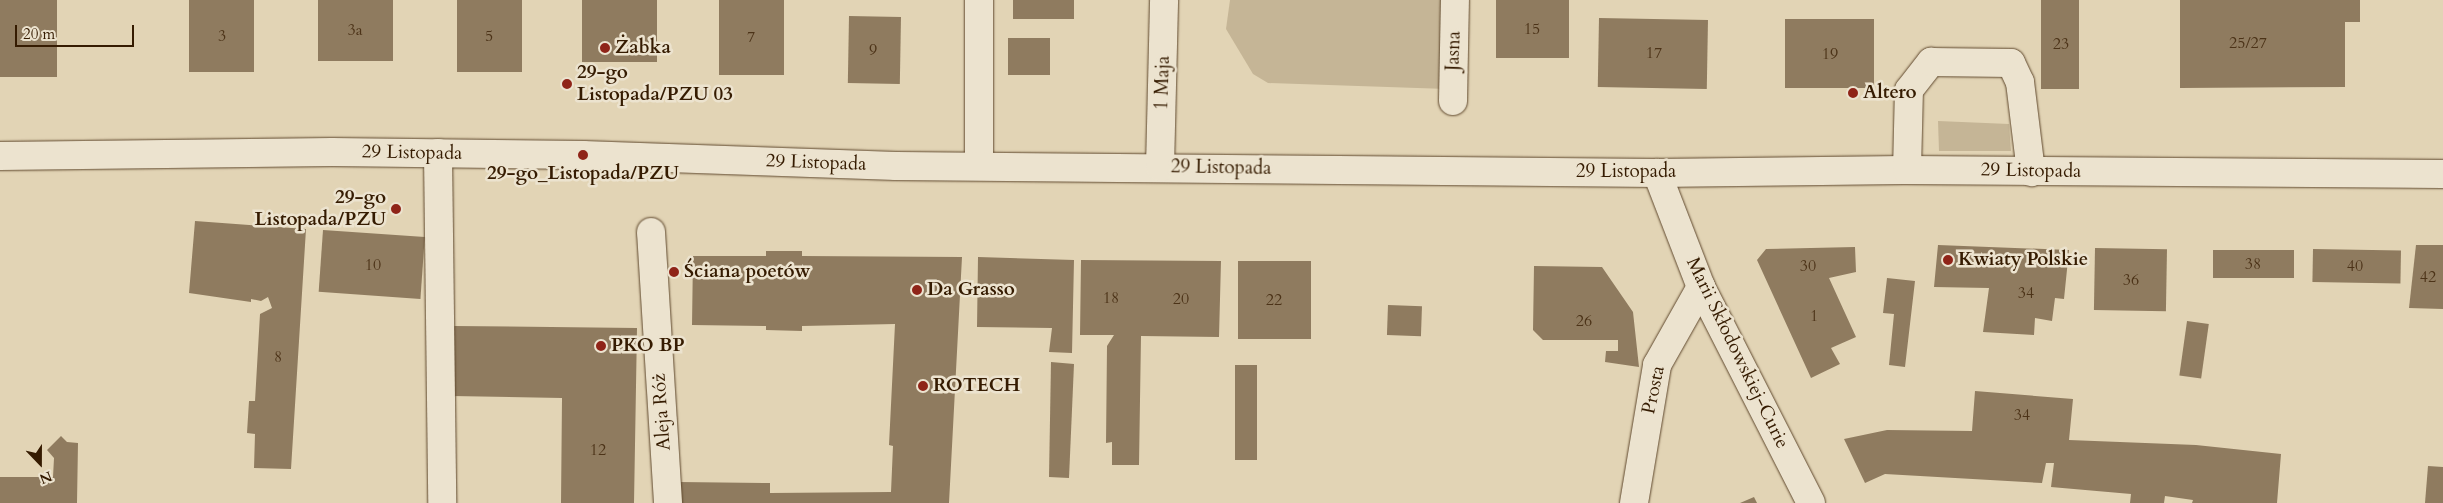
<!DOCTYPE html>
<html>
<head>
<meta charset="utf-8">
<style>
	body { margin:0 }
	#map { position:relative; width:2443px; height:503px; overflow:hidden; background:#e2d4b5; font-family:Cardo,serif }
	div>[style] { position:absolute }
	.green>* { inset:0; background:#c5b596 }
	.building>* { inset:0; background:#8f7b5f; transform-origin:0 0 }
	.roads { filter:drop-shadow(0 0 1px #60492e) drop-shadow(0 0 1px #60492e) }
	.minor>* { height:28px; margin:-14px; padding:0 14px; transform-origin:14px; border-radius:14px; background:#ece3cf }
	.dots>* { width:14px; height:14px; translate:-50% -50%; box-sizing:border-box; border:2px solid #ece3cf; border-radius:50% }
	span { translate:-50% -50%; white-space:nowrap; text-align:center; line-height:1.15; -webkit-text-stroke:5px #ece3cf; paint-order:stroke }
	.number-label { font-size:16px; color:#4c3318 }
	.number-label span { -webkit-text-stroke-width:0 }
	.poi-label { font-size:19px; color:#351b01; font-weight:700 }
	.left { translate:0 -50%; text-align:left }
	.right { translate:-100% -50%; text-align:right }
	.street-label { font-size:19px; color:#351b01 }
	.north { position:absolute; left:15px; top:438px; width:50px; height:50px; -webkit-text-stroke:4px #ece3cf; paint-order:stroke; rotate:158deg; font-size:14px; font-weight:700; line-height:20px; text-align:center; color:#351b01 }
	.north::after { content:''; display:block; margin:auto; width:18px; height:22px; background:#351b01; clip-path:polygon(50% 0,100% 100%,50% 72%,0 100%) }
	.scale { position:absolute; left:15px; top:25px; width:119px; height:22px; box-sizing:border-box; border:2px solid #351b01; border-top:0; padding-left:6px; font-size:15px; line-height:18px; white-space:nowrap; color:#351b01; -webkit-text-stroke:4px #ece3cf; paint-order:stroke }
</style>
</head>
<body>
<div id="map">
	<div class="green">
		<div style="clip-path:polygon(1230px 0,1449px 0,1447px 89px,1268px 83px,1253px 74px,1226px 29px)"></div>
		<div style="clip-path:polygon(1938px 121px,2009px 124px,2011px 151px,1939px 151px)"></div>
	</div>
	<div class="building">
		<div style="left:0;top:0;width:57px;height:77px"></div>
		<div style="left:189px;top:0;width:65px;height:72px"></div>
		<div style="left:318px;top:0;width:75px;height:61px"></div>
		<div style="left:457px;top:0;width:65px;height:72px"></div>
		<div style="left:582px;top:0;width:75px;height:62px"></div>
		<div style="left:719px;top:0;width:65px;height:75px"></div>
		<div style="left:1013px;top:0;width:61px;height:19px"></div>
		<div style="left:1496px;top:0;width:73px;height:58px"></div>
		<div style="left:2041px;top:0;width:38px;height:89px"></div>
		<div style="clip-path:polygon(2180px 0,2360px 0,2360px 22px,2345px 22px,2345px 87px,2180px 88px)"></div>
		<div style="left:849px;top:16px;width:52px;height:67px;rotate:1deg"></div>
		<div style="left:1599px;top:18px;width:109px;height:69px;rotate:1deg"></div>
		<div style="left:1785px;top:19px;width:89px;height:69px"></div>
		<div style="left:1008px;top:38px;width:42px;height:37px"></div>
		<div style="clip-path:polygon(195px 221px,306px 229px,291px 469px,254px 468px,255px 434px,247px 433px,249px 401px,255px 401px,260px 314px,272px 308px,268px 297px,261px 301px,251px 299px,251px 302px,189px 293px)"></div>
		<div style="left:323px;top:230px;width:102px;height:62px;rotate:4deg"></div>
		<div style="clip-path:polygon(1938px 245px,2069px 250px,2064px 299px,2055px 298px,2052px 321px,2035px 318px,2034px 335px,1983px 332px,1989px 288px,1934px 287px)"></div>
		<div style="clip-path:polygon(2416px 245px,2443px 245px,2443px 309px,2409px 308px)"></div>
		<div style="clip-path:polygon(1855px 247px,1856px 272px,1829px 278px,1856px 337px,1831px 348px,1840px 364px,1811px 378px,1757px 260px,1766px 249px)"></div>
		<div style="left:2095px;top:248px;width:72px;height:62px;rotate:1deg"></div>
		<div style="left:2313px;top:249px;width:88px;height:33px;rotate:1deg"></div>
		<div style="left:2213px;top:250px;width:81px;height:28px"></div>
		<div style="clip-path:polygon(766px 251px,802px 251px,802px 256px,962px 257px,949px 503px,681px 503px,679px 482px,770px 483px,770px 493px,891px 492px,893px 446px,889px 445px,895px 324px,802px 326px,802px 331px,766px 330px,766px 326px,692px 325px,693px 256px,766px 256px)"></div>
		<div style="clip-path:polygon(978px 257px,1074px 260px,1072px 353px,1049px 352px,1052px 328px,977px 327px)"></div>
		<div style="clip-path:polygon(1081px 260px,1221px 261px,1219px 337px,1141px 336px,1139px 465px,1112px 465px,1112px 442px,1106px 443px,1107px 346px,1114px 335px,1080px 335px)"></div>
		<div style="left:1311px;top:261px;width:78px;height:73px;rotate:90deg"></div>
		<div style="clip-path:polygon(1534px 266px,1602px 267px,1633px 312px,1639px 367px,1605px 362px,1606px 351px,1618px 351px,1618px 340px,1543px 340px,1533px 330px)"></div>
		<div style="clip-path:polygon(1887px 278px,1915px 281px,1905px 367px,1889px 365px,1894px 314px,1883px 313px)"></div>
		<div style="left:1388px;top:305px;width:34px;height:30px;rotate:2deg"></div>
		<div style="left:2187px;top:321px;width:22px;height:55px;rotate:8deg"></div>
		<div style="clip-path:polygon(453px 326px,637px 328px,634px 503px,561px 503px,562px 398px,452px 396px)"></div>
		<div style="clip-path:polygon(1051px 362px,1074px 364px,1069px 478px,1049px 477px)"></div>
		<div style="left:1235px;top:365px;width:22px;height:95px"></div>
		<div style="clip-path:polygon(1975px 391px,2073px 399px,2069px 440px,2196px 445px,2281px 454px,2277px 503px,2192px 503px,2193px 500px,2165px 496px,2164px 503px,2130px 503px,2131px 494px,2051px 487px,2054px 463px,2046px 463px,2042px 483px,1885px 474px,1865px 483px,1844px 439px,1887px 430px,1972px 431px)"></div>
		<div style="clip-path:polygon(61px 436px,67px 442px,78px 443px,77px 503px,0 503px,0 477px,53px 477px,54px 458px,47px 450px)"></div>
		<div style="clip-path:polygon(2428px 466px,2443px 467px,2443px 503px,2425px 503px)"></div>
		<div style="clip-path:polygon(1754px 497px,1757px 503px,1740px 503px)"></div>
	</div>
	<div class="roads">
		<div class="minor">
			<div style="left:979px;top:0;width:166px;rotate:90deg"></div>
			<div style="left:1453px;top:101px;width:101px;rotate:-88.9deg"></div>
			<div style="left:438px;top:153px;width:350px;rotate:89.3deg"></div>
			<div style="left:0;top:156px;width:332px;rotate:-0.7deg"></div>
			<div style="left:332px;top:152px;width:251px;rotate:0.7deg"></div>
			<div style="left:583px;top:155px;width:313px;rotate:2deg"></div>
			<div style="left:896px;top:166px;width:761px;rotate:0.53deg"></div>
			<div style="left:1657px;top:173px;width:250px;rotate:-0.7deg"></div>
			<div style="left:1907px;top:170px;width:536px;rotate:0.43deg"></div>
			<div style="left:1160px;top:167px;width:167px;rotate:-88.6deg"></div>
			<div style="left:1907px;top:170px;width:80px;rotate:-88.6deg"></div>
			<div style="left:1909px;top:90px;width:36px;rotate:-52deg"></div>
			<div style="left:1931px;top:62px;width:80px;rotate:0.7deg"></div>
			<div style="left:2011px;top:63px;width:21px;rotate:65deg"></div>
			<div style="left:2020px;top:82px;width:91px;rotate:83deg"></div>
			<div style="left:1657px;top:173px;width:122px;rotate:68.9deg"></div>
			<div style="left:1701px;top:287px;width:242px;rotate:63deg"></div>
			<div style="left:651px;top:232px;width:272px;rotate:86.4deg"></div>
			<div style="left:1634px;top:503px;width:140px;rotate:-80.5deg"></div>
			<div style="left:1657px;top:365px;width:90px;rotate:-60.6deg"></div>
		</div>
	</div>
	<div class="dots">
		<div style="left:605px;top:48px;background:#8f2418"></div>
		<div style="left:567px;top:84px;background:#8f2418"></div>
		<div style="left:1853px;top:93px;background:#8f2418"></div>
		<div style="left:583px;top:155px;background:#8f2418"></div>
		<div style="left:396px;top:209px;background:#8f2418"></div>
		<div style="left:1948px;top:260px;background:#8f2418"></div>
		<div style="left:674px;top:272px;background:#8f2418"></div>
		<div style="left:917px;top:290px;background:#8f2418"></div>
		<div style="left:601px;top:346px;background:#8f2418"></div>
		<div style="left:923px;top:386px;background:#8f2418"></div>
	</div>
	<div class="number-label">
		<span style="left:1532px;top:29px">15</span>
		<span style="left:355px;top:30px">3a</span>
		<span style="left:222px;top:36px">3</span>
		<span style="left:489px;top:36px">5</span>
		<span style="left:751px;top:37px">7</span>
		<span style="left:2248px;top:43px">25/27</span>
		<span style="left:2061px;top:44px">23</span>
		<span style="left:873px;top:50px">9</span>
		<span style="left:1654px;top:53px">17</span>
		<span style="left:1830px;top:54px">19</span>
		<span style="left:2253px;top:264px">38</span>
		<span style="left:373px;top:265px">10</span>
		<span style="left:1808px;top:266px">30</span>
		<span style="left:2355px;top:266px">40</span>
		<span style="left:2428px;top:277px">42</span>
		<span style="left:2131px;top:280px">36</span>
		<span style="left:2026px;top:293px">34</span>
		<span style="left:1111px;top:298px">18</span>
		<span style="left:1181px;top:299px">20</span>
		<span style="left:1274px;top:300px">22</span>
		<span style="left:1814px;top:316px">1</span>
		<span style="left:1584px;top:321px">26</span>
		<span style="left:278px;top:357px">8</span>
		<span style="left:2022px;top:415px">34</span>
		<span style="left:598px;top:450px">12</span>
	</div>
	<div class="poi-label">
		<span class="left" style="left:615px;top:48px">Żabka</span>
		<span class="left" style="left:577px;top:84px">29-go<br>Listopada/PZU 03</span>
		<span class="left" style="left:1863px;top:93px">Altero</span>
		<span style="left:583px;top:174px">29-go_Listopada/PZU</span>
		<span class="right" style="left:386px;top:209px">29-go<br>Listopada/PZU</span>
		<span class="left" style="left:1958px;top:260px">Kwiaty Polskie</span>
		<span class="left" style="left:684px;top:272px">Ściana poetów</span>
		<span class="left" style="left:927px;top:290px">Da Grasso</span>
		<span class="left" style="left:611px;top:346px">PKO BP</span>
		<span class="left" style="left:933px;top:386px">ROTECH</span>
	</div>
	<div class="street-label">
		<span style="left:1454px;top:51px;rotate:-88deg">Jasna</span>
		<span style="left:1163px;top:83px;rotate:-88deg">1 Maja</span>
		<span style="left:412px;top:153px;rotate:1deg">29 Listopada</span>
		<span style="left:816px;top:163px;rotate:2deg">29 Listopada</span>
		<span style="left:1221px;top:168px;rotate:1deg">29 Listopada</span>
		<span style="left:2031px;top:171px;rotate:1deg">29 Listopada</span>
		<span style="left:1626px;top:172px">29 Listopada</span>
		<span style="left:1737px;top:353px;rotate:64deg">Marii Skłodowskiej-Curie</span>
		<span style="left:1654px;top:390px;rotate:-78deg">Prosta</span>
		<span style="left:662px;top:412px;rotate:-94deg">Aleja Róż</span>
	</div>
	<div class="north">N</div>
	<div class="scale">20 m</div>
</div>
</body>
</html>
